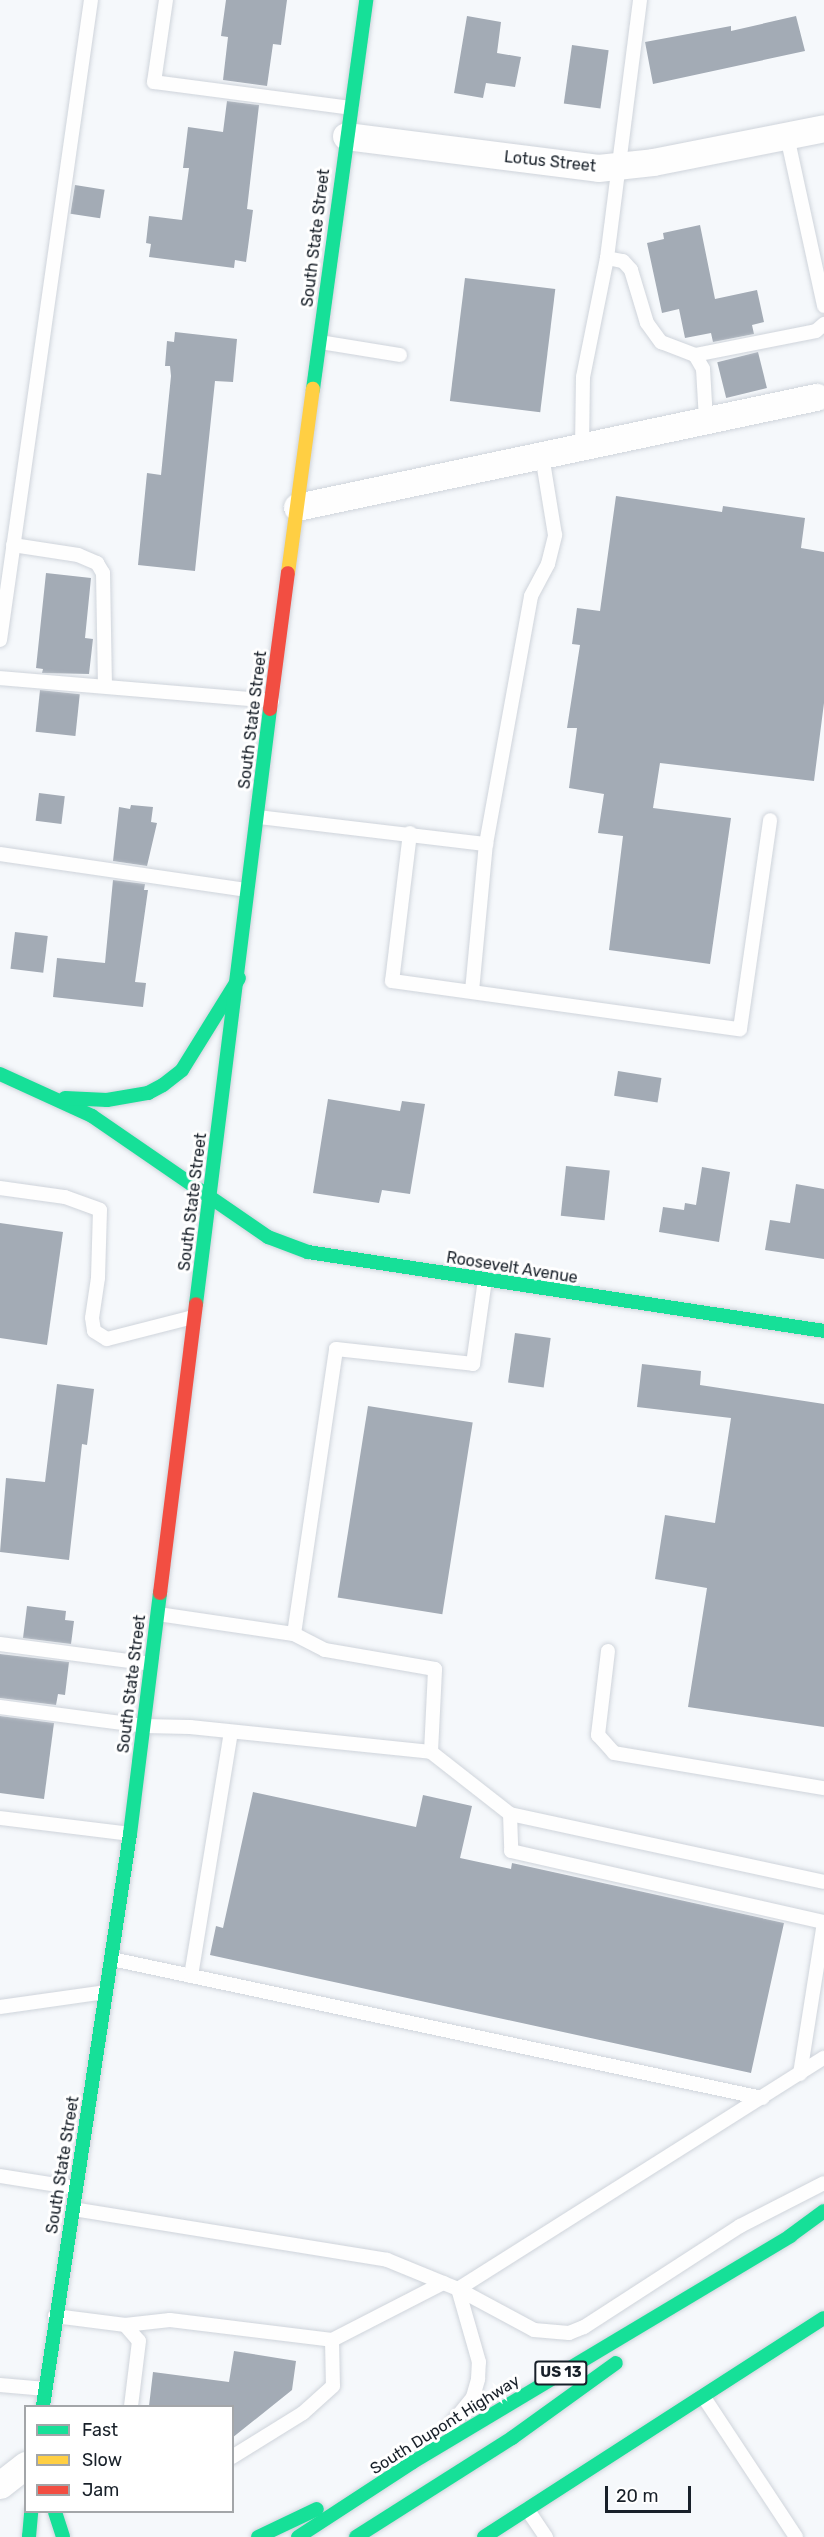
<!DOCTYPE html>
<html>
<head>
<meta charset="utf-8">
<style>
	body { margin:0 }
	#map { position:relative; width:824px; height:2537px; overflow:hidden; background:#f5f8fb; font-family:Rubik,sans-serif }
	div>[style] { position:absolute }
	.building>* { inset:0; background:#a3abb5; transform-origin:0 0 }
	.roads { filter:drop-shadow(0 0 2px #cfd4db) drop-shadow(0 0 2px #cfd4db) }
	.lane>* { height:14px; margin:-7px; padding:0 7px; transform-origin:7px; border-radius:7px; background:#fefefe }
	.street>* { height:27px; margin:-13.5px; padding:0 13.5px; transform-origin:13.5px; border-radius:13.5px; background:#fefefe }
	.fast>* { height:14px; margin:-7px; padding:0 7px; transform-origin:7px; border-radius:7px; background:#16e098 }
	.slow>* { height:14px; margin:-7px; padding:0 7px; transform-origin:7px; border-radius:7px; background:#ffcf43 }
	.jam>* { height:14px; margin:-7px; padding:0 7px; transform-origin:7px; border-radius:7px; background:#f24e42 }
	span { translate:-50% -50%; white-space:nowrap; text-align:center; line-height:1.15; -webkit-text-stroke:6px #fff; paint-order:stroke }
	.shield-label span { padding:2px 4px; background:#fff; border:2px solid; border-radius:4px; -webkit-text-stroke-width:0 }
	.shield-label { font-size:15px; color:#182029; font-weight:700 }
	.street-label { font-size:16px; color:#182029 }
	.legend { position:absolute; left:24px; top:2405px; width:210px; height:108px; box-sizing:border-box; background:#fff; border:2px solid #a3a6a9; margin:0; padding:8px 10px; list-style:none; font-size:18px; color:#182029 }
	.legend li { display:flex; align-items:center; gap:12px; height:30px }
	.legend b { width:30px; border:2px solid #a3a6a9 }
	.scale { position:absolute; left:605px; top:2486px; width:86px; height:27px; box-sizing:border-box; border:3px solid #182029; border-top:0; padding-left:8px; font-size:18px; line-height:21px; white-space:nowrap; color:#182029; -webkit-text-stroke:4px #fff; paint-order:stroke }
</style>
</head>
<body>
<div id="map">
	<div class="building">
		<div style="clip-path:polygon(226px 0,287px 0,281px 45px,273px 44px,267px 86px,223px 80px,228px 37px,221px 36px)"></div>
		<div style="clip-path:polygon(467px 16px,501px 22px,497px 53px,521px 57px,515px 87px,486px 83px,483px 98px,454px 93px)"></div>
		<div style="clip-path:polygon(796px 16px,805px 51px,653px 84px,645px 42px,731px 26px,731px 31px)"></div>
		<div style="left:572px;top:45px;width:37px;height:59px;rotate:8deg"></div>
		<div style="clip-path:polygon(227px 101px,259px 105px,247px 209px,253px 210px,246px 262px,235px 260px,234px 268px,149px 257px,151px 244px,146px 243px,149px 216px,182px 220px,189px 168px,183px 168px,188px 127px,223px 132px)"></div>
		<div style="left:75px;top:185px;width:30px;height:29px;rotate:9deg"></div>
		<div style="clip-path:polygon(700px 225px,715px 299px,757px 290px,764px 322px,752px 325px,754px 334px,713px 342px,711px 333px,685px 338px,679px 309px,662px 313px,647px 243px,664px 239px,663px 233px)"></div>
		<div style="left:465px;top:278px;width:91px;height:124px;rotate:7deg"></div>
		<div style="clip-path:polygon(175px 332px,237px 339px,233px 382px,215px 381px,195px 571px,138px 565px,147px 473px,161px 475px,171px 376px,170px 366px,165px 366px,167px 341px,174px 342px)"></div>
		<div style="left:758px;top:352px;width:37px;height:42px;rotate:76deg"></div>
		<div style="clip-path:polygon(616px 496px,722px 512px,723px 506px,805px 518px,801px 548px,824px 552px,824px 703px,814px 781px,660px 763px,653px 808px,731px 818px,710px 964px,609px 950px,623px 836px,598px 833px,604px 794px,569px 788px,577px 728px,567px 728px,580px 645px,572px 644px,577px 608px,600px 611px)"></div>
		<div style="clip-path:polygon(46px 573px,91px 578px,85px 638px,93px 639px,89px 674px,42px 673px,43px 669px,36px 668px)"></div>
		<div style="left:40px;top:690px;width:40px;height:42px;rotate:6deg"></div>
		<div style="left:39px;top:793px;width:26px;height:28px;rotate:7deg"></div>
		<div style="clip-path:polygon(131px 805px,153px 807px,151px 822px,157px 823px,147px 866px,113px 861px,119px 807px,130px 809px)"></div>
		<div style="clip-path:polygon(113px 880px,145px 884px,144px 890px,148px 890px,135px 982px,146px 983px,143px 1007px,53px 997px,57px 958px,105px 963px)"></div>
		<div style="left:15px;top:932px;width:33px;height:37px;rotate:7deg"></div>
		<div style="left:618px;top:1071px;width:44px;height:25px;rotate:9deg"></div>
		<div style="clip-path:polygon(328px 1099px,400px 1111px,402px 1101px,425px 1104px,410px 1194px,382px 1190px,379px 1203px,313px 1193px)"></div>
		<div style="left:566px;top:1166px;width:44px;height:50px;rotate:6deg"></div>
		<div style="clip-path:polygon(702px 1167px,730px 1172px,719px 1242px,659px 1232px,663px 1207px,684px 1210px,685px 1203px,696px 1205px)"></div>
		<div style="clip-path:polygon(796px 1184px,824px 1189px,824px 1259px,765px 1250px,770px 1220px,790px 1223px)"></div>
		<div style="clip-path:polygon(0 1223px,63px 1232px,47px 1345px,0 1338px)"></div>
		<div style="left:515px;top:1333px;width:36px;height:50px;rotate:8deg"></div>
		<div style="clip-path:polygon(642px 1364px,701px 1371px,700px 1385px,824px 1404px,824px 1727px,688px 1707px,707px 1588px,655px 1579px,665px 1515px,715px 1523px,731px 1418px,637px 1407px)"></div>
		<div style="clip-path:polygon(57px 1384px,94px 1389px,87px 1445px,82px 1444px,69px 1560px,0 1552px,6px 1478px,45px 1482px)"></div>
		<div style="left:368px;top:1406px;width:106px;height:194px;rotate:9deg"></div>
		<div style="clip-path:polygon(27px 1606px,66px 1611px,65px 1620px,74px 1621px,71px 1644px,23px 1638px)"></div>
		<div style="clip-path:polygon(0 1654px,69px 1662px,65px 1695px,58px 1694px,56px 1705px,0 1698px)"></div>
		<div style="clip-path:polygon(0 1716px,54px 1723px,44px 1799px,0 1793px)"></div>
		<div style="clip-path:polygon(253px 1792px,416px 1827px,423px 1795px,472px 1806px,460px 1858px,511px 1869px,512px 1863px,784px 1923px,751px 2073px,210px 1955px,216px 1926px,223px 1928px)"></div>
		<div style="clip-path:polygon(234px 2351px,296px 2361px,292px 2390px,232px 2438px,232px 2406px,149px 2406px,153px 2372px,229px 2382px)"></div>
	</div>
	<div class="roads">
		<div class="lane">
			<div style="left:166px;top:0;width:83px;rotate:98.3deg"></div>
			<div style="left:154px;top:82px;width:199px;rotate:7.5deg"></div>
			<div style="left:787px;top:136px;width:174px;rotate:77.7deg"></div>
			<div style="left:607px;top:258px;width:16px;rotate:11deg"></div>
			<div style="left:623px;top:261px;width:12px;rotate:48deg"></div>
			<div style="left:631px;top:270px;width:55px;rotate:73.2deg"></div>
			<div style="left:647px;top:323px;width:24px;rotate:54deg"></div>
			<div style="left:661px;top:342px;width:36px;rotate:21deg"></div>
			<div style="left:695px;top:355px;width:16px;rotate:60deg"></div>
			<div style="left:703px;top:369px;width:51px;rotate:86.6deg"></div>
			<div style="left:320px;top:342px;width:81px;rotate:9.2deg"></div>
			<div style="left:695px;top:355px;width:123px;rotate:-11.2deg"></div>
			<div style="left:816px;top:331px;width:11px;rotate:-41deg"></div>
			<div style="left:582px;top:448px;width:71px;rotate:-89.2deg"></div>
			<div style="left:583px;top:377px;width:121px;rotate:-78.6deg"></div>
			<div style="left:607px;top:258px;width:260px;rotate:-82.7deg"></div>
			<div style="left:13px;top:545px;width:66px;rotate:8.7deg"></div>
			<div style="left:78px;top:555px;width:21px;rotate:23deg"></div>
			<div style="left:97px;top:563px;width:12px;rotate:59deg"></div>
			<div style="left:103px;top:573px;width:113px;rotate:89deg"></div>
			<div style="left:0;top:640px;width:646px;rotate:-81.91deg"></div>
			<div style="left:0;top:678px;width:273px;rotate:4.8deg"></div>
			<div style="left:258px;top:817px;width:230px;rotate:6.8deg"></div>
			<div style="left:486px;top:844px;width:252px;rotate:-79.7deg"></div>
			<div style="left:531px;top:596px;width:36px;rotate:-62deg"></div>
			<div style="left:548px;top:564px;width:30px;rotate:-76deg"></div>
			<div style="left:555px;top:535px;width:80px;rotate:-99.3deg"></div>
			<div style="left:410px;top:833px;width:149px;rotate:96.9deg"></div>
			<div style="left:392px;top:981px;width:351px;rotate:7.9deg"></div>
			<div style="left:740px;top:1029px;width:211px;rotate:-81.8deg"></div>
			<div style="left:0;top:854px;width:250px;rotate:8.3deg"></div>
			<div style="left:472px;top:991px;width:148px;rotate:-84.6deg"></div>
			<div style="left:0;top:1188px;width:66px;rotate:7.9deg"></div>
			<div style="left:65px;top:1197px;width:37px;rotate:20deg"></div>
			<div style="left:100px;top:1210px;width:68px;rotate:91.7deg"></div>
			<div style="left:98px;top:1278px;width:40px;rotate:98.5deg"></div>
			<div style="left:92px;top:1318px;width:13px;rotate:81deg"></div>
			<div style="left:94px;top:1331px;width:15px;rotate:32deg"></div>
			<div style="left:107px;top:1339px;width:89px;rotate:-14.3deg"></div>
			<div style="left:158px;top:1614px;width:137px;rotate:8.4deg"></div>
			<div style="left:294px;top:1634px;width:288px;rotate:-81.6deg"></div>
			<div style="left:336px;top:1349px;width:138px;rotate:6.2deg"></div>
			<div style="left:473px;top:1364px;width:85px;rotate:-81.9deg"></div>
			<div style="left:0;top:1644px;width:152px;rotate:7.5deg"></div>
			<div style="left:608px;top:1651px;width:85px;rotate:96.8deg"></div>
			<div style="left:598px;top:1735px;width:24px;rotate:48deg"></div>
			<div style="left:614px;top:1753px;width:213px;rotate:9.5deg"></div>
			<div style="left:0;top:1707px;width:145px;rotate:7.5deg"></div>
			<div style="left:144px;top:1726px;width:46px;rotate:1.2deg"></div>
			<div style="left:190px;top:1727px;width:242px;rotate:5.9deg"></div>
			<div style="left:431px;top:1752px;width:83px;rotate:-87.2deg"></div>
			<div style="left:435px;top:1669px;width:112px;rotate:-170.2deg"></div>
			<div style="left:325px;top:1650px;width:35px;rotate:-153deg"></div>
			<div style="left:431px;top:1752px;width:100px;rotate:38.1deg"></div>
			<div style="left:510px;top:1814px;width:321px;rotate:12.2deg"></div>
			<div style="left:510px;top:1814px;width:37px;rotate:88deg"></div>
			<div style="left:511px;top:1851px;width:321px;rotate:12.8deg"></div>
			<div style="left:0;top:1818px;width:131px;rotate:7deg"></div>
			<div style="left:112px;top:1959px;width:665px;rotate:12.07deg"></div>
			<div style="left:191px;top:1976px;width:247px;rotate:-80.7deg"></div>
			<div style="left:0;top:2007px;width:106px;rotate:-8.1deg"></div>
			<div style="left:800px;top:2074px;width:153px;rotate:-81deg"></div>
			<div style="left:0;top:2176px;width:77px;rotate:9deg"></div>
			<div style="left:73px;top:2209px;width:318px;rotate:9.2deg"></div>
			<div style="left:387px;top:2260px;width:77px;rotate:22.2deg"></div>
			<div style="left:458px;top:2289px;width:433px;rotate:-32.3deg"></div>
			<div style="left:55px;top:2316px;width:71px;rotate:7.3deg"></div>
			<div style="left:125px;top:2325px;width:45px;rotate:-6.3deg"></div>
			<div style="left:170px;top:2320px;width:163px;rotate:7deg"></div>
			<div style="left:332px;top:2340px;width:46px;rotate:88.8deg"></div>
			<div style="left:333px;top:2386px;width:40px;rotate:138deg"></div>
			<div style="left:303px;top:2413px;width:84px;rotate:148.2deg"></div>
			<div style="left:125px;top:2325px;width:21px;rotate:49deg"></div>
			<div style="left:139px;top:2341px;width:65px;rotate:97deg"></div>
			<div style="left:332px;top:2340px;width:125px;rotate:-27.2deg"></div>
			<div style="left:0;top:2385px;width:46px;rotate:5deg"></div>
			<div style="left:703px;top:2396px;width:169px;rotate:56.6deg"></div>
			<div style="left:449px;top:2427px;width:38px;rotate:-51deg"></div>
			<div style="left:473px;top:2397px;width:19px;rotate:-74deg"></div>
			<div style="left:478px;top:2379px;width:17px;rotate:-87deg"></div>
			<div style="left:479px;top:2362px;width:76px;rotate:-106deg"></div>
			<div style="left:458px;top:2289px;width:86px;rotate:28.3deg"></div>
			<div style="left:534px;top:2330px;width:35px;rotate:5deg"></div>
			<div style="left:569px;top:2333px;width:16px;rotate:-22deg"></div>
			<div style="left:584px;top:2327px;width:186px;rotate:-32.9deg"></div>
			<div style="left:740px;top:2226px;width:94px;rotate:-27.1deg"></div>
			<div style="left:527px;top:2509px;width:34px;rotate:56deg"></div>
		</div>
		<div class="street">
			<div style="left:346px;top:136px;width:254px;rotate:7.2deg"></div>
			<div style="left:598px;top:168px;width:55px;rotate:-6.2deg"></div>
			<div style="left:653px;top:162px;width:174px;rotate:-11.2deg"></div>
			<div style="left:297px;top:507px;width:531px;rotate:-11.97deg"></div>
			<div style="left:0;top:2485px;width:33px;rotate:-38deg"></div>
		</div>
		<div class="fast">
			<div style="left:313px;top:389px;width:393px;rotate:-82.2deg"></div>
			<div style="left:0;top:1074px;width:101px;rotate:24.5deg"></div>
			<div style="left:92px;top:1116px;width:214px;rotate:34.5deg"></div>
			<div style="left:268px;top:1237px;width:43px;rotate:20.6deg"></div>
			<div style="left:308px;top:1252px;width:522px;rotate:8.7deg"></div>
			<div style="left:65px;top:1098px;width:42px;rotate:2.7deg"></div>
			<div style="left:107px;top:1100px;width:42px;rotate:-9.7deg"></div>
			<div style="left:148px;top:1093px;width:17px;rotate:-28deg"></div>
			<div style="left:163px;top:1085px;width:24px;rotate:-38deg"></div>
			<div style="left:182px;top:1070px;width:108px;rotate:-58.2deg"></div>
			<div style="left:196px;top:1304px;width:600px;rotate:-82.91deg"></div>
			<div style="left:43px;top:2406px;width:579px;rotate:-81.35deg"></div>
			<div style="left:130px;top:1834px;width:243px;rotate:-82.9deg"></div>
			<div style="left:55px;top:2512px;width:26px;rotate:72deg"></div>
			<div style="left:29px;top:2536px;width:1px;rotate:90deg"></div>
			<div style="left:29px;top:2537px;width:25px;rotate:-85deg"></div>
			<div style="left:258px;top:2537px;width:65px;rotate:-25.4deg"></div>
			<div style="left:298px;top:2537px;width:137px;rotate:-33.1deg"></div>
			<div style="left:413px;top:2462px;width:440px;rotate:-30.9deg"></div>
			<div style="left:790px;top:2236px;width:42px;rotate:-36.3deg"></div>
			<div style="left:356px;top:2537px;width:185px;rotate:-32.4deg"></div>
			<div style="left:512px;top:2438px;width:128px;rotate:-35.8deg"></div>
			<div style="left:484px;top:2537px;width:404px;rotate:-32.8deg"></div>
		</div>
		<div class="slow">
			<div style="left:288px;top:573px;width:186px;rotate:-82.3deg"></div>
		</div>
		<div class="jam">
			<div style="left:270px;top:709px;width:137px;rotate:-82.5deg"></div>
			<div style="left:160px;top:1593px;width:291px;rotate:-82.9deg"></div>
		</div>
	</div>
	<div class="shield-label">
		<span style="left:561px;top:2373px">US 13</span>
	</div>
	<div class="street-label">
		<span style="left:550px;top:162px;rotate:6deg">Lotus Street</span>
		<span style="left:316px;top:238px;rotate:-83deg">South State Street</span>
		<span style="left:253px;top:720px;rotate:-83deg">South State Street</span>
		<span style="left:193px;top:1202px;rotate:-83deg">South State Street</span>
		<span style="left:512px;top:1268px;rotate:9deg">Roosevelt Avenue</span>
		<span style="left:132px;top:1684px;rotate:-83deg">South State Street</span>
		<span style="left:63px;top:2165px;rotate:-81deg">South State Street</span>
		<span style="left:445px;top:2425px;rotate:-32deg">South Dupont Highway</span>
	</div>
	<ul class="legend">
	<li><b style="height:8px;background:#16e098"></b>Fast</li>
	<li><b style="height:8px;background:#ffcf43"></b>Slow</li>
	<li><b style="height:8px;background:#f24e42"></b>Jam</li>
	</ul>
	<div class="scale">20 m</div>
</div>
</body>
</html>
